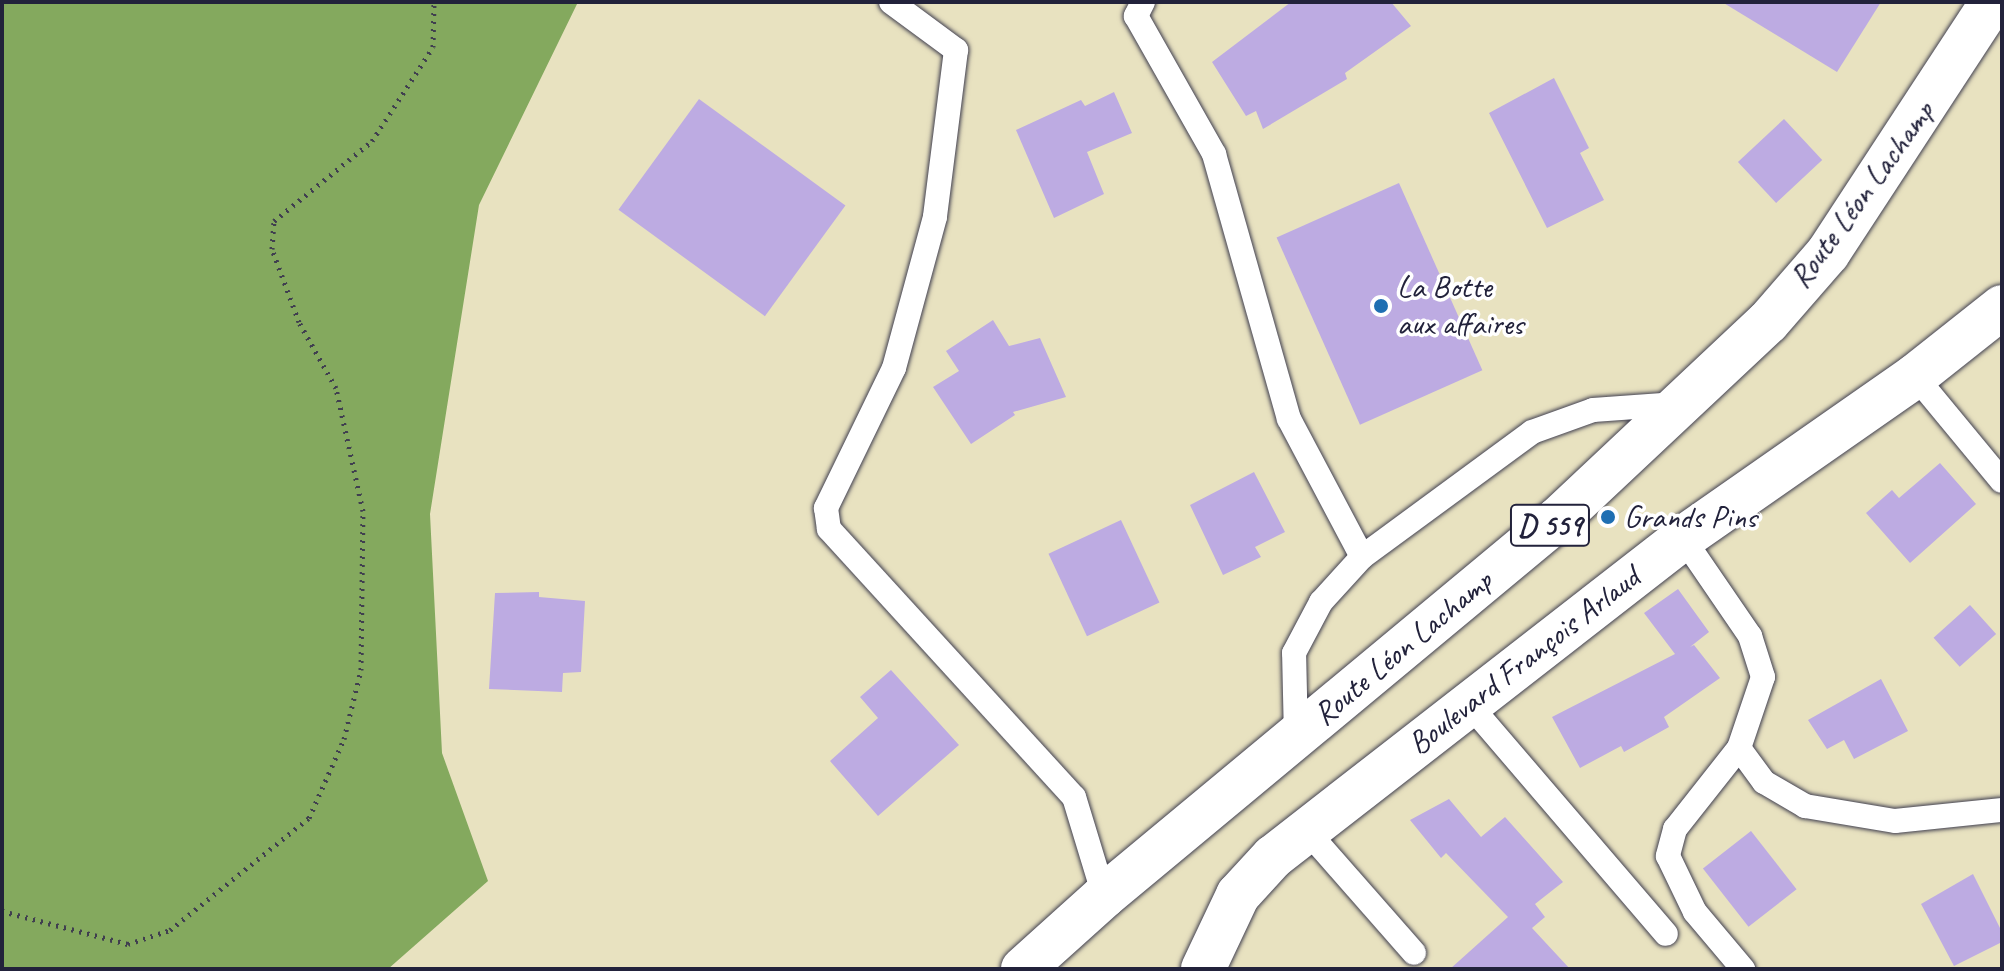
<!DOCTYPE html>
<html>
<head>
<meta charset="utf-8">
<style>
	body { margin:0 }
	#map { position:relative; width:2004px; height:971px; overflow:hidden; background:#e8e2c0; font-family:Caveat,sans-serif }
	div>[style] { position:absolute }
	.forest>* { inset:0; background:#84a95e }
	.building>* { inset:0; background:#bdabe2; transform-origin:0 0 }
	.path>* { height:5px; margin-top:-2.5px; transform-origin:0; background:repeating-linear-gradient(90deg,#403f4f 0 2px,transparent 0 8px) }
	.roads { filter:drop-shadow(0 0 2px #403f4f) drop-shadow(0 0 2px #403f4f) }
	.lane>* { height:24px; margin:-12px; padding:0 12px; transform-origin:12px; border-radius:12px; background:#fff }
	.street>* { height:44px; margin:-22px; padding:0 22px; transform-origin:22px; border-radius:22px; background:#fff }
	.primary>* { height:44px; margin:-22px; padding:0 22px; transform-origin:22px; border-radius:22px; background:#fff }
	.dots>* { width:22px; height:22px; translate:-50% -50%; box-sizing:border-box; border:4px solid #fff; border-radius:50% }
	span { translate:-50% -50%; white-space:nowrap; text-align:center; line-height:1.15; -webkit-text-stroke:7px #fff; paint-order:stroke }
	.shield-label span { padding:2px 6px; background:#fff; border:2px solid; border-radius:6px; -webkit-text-stroke-width:0 }
	.shield-label { font-size:30px; color:#22223b; font-weight:700 }
	.street-label { font-size:32px; color:#22223b }
	.poi-label { font-size:32px; color:#22223b }
	.left { translate:0 -50%; text-align:left }
	.frame { position:absolute; inset:0; border:4px solid #22223b; pointer-events:none }
</style>
</head>
<body>
<div id="map">
	<div class="forest">
		<div style="clip-path:polygon(2px 2px,578px 2px,479px 205px,430px 514px,442px 753px,488px 881px,388px 969px,2px 969px)"></div>
	</div>
	<div class="building">
		<div style="clip-path:polygon(1291px 2px,1391px 2px,1411px 26px,1345px 73px,1347px 79px,1263px 129px,1256px 111px,1246px 116px,1212px 62px)"></div>
		<div style="clip-path:polygon(1722px 2px,1881px 2px,1837px 72px)"></div>
		<div style="clip-path:polygon(1554px 78px,1589px 148px,1580px 153px,1604px 200px,1547px 228px,1489px 113px)"></div>
		<div style="clip-path:polygon(1114px 92px,1132px 133px,1087px 152px,1104px 194px,1054px 218px,1016px 130px,1081px 100px,1085px 106px)"></div>
		<div style="left:699px;top:99px;width:181px;height:137px;rotate:36deg"></div>
		<div style="left:1784px;top:119px;width:56px;height:63px;rotate:47deg"></div>
		<div style="left:1399px;top:183px;width:205px;height:134px;rotate:66deg"></div>
		<div style="clip-path:polygon(993px 320px,1009px 346px,1040px 338px,1066px 397px,1013px 412px,1015px 415px,971px 444px,933px 387px,959px 371px,946px 351px)"></div>
		<div style="clip-path:polygon(1940px 463px,1976px 504px,1910px 563px,1866px 513px,1892px 490px,1899px 498px)"></div>
		<div style="clip-path:polygon(1254px 472px,1285px 532px,1255px 547px,1261px 557px,1223px 575px,1190px 505px)"></div>
		<div style="left:1121px;top:520px;width:91px;height:80px;rotate:65deg"></div>
		<div style="clip-path:polygon(1678px 589px,1709px 632px,1690px 647px,1694px 645px,1720px 678px,1664px 717px,1669px 727px,1624px 752px,1621px 746px,1580px 768px,1552px 717px,1675px 654px,1644px 613px)"></div>
		<div style="clip-path:polygon(539px 592px,539px 597px,585px 601px,581px 672px,563px 673px,562px 692px,489px 689px,495px 593px)"></div>
		<div style="left:1970px;top:605px;width:39px;height:49px;rotate:48deg"></div>
		<div style="clip-path:polygon(891px 670px,959px 745px,878px 816px,830px 761px,878px 718px,860px 697px)"></div>
		<div style="clip-path:polygon(1881px 679px,1908px 731px,1854px 759px,1844px 740px,1827px 749px,1808px 720px)"></div>
		<div style="clip-path:polygon(1449px 799px,1481px 837px,1505px 817px,1563px 882px,1535px 904px,1545px 917px,1532px 928px,1570px 969px,1450px 969px,1508px 917px,1446px 853px,1441px 858px,1410px 820px)"></div>
		<div style="left:1751px;top:831px;width:74px;height:61px;rotate:52deg"></div>
		<div style="clip-path:polygon(1973px 874px,2002px 932px,2002px 942px,1954px 966px,1921px 904px)"></div>
	</div>
	<div class="path">
		<div style="left:2px;top:911px;width:130px;rotate:14.7deg"></div>
		<div style="left:128px;top:944px;width:44px;rotate:-18.4deg"></div>
		<div style="left:170px;top:930px;width:179px;rotate:-38.9deg"></div>
		<div style="left:309px;top:818px;width:86px;rotate:-66.1deg"></div>
		<div style="left:344px;top:739px;width:71px;rotate:-76.2deg"></div>
		<div style="left:361px;top:670px;width:159px;rotate:-89.3deg"></div>
		<div style="left:363px;top:511px;width:126px;rotate:-102.4deg"></div>
		<div style="left:336px;top:388px;width:76px;rotate:-119.3deg"></div>
		<div style="left:299px;top:322px;width:78px;rotate:-110.3deg"></div>
		<div style="left:272px;top:249px;width:28px;rotate:-86deg"></div>
		<div style="left:274px;top:221px;width:127px;rotate:-39.2deg"></div>
		<div style="left:372px;top:141px;width:112px;rotate:-57deg"></div>
		<div style="left:433px;top:47px;width:45px;rotate:-88.7deg"></div>
	</div>
	<div class="roads">
		<div class="lane">
			<div style="left:891px;top:2px;width:81px;rotate:36.4deg"></div>
			<div style="left:956px;top:50px;width:168px;rotate:97.2deg"></div>
			<div style="left:935px;top:217px;width:156px;rotate:105.2deg"></div>
			<div style="left:894px;top:368px;width:156px;rotate:115.9deg"></div>
			<div style="left:826px;top:508px;width:21px;rotate:82deg"></div>
			<div style="left:829px;top:529px;width:363px;rotate:47.6deg"></div>
			<div style="left:1074px;top:797px;width:103px;rotate:73.1deg"></div>
			<div style="left:1143px;top:2px;width:16px;rotate:117deg"></div>
			<div style="left:1136px;top:16px;width:159px;rotate:60.5deg"></div>
			<div style="left:1214px;top:154px;width:275px;rotate:74.2deg"></div>
			<div style="left:1289px;top:419px;width:156px;rotate:62.1deg"></div>
			<div style="left:1915px;top:376px;width:136px;rotate:50.4deg"></div>
			<div style="left:1683px;top:538px;width:119px;rotate:55.6deg"></div>
			<div style="left:1750px;top:636px;width:43px;rotate:72.4deg"></div>
			<div style="left:1763px;top:677px;width:75px;rotate:108.7deg"></div>
			<div style="left:1739px;top:748px;width:42px;rotate:53.7deg"></div>
			<div style="left:1764px;top:782px;width:48px;rotate:30.3deg"></div>
			<div style="left:1805px;top:806px;width:91px;rotate:9.5deg"></div>
			<div style="left:1895px;top:821px;width:108px;rotate:-5.9deg"></div>
			<div style="left:1468px;top:703px;width:304px;rotate:49.4deg"></div>
			<div style="left:1296px;top:738px;width:85px;rotate:-91.3deg"></div>
			<div style="left:1294px;top:653px;width:58px;rotate:-62.1deg"></div>
			<div style="left:1321px;top:602px;width:61px;rotate:-47.7deg"></div>
			<div style="left:1362px;top:557px;width:211px;rotate:-36.3deg"></div>
			<div style="left:1532px;top:432px;width:65px;rotate:-19.8deg"></div>
			<div style="left:1593px;top:410px;width:84px;rotate:-4.1deg"></div>
			<div style="left:1739px;top:748px;width:103px;rotate:128.3deg"></div>
			<div style="left:1675px;top:829px;width:28px;rotate:105deg"></div>
			<div style="left:1668px;top:856px;width:62px;rotate:64.3deg"></div>
			<div style="left:1695px;top:912px;width:75px;rotate:49.9deg"></div>
			<div style="left:1307px;top:831px;width:162px;rotate:48.7deg"></div>
		</div>
		<div class="street">
			<div style="left:1203px;top:969px;width:82px;rotate:-64.7deg"></div>
			<div style="left:1238px;top:895px;width:52px;rotate:-47.4deg"></div>
			<div style="left:1273px;top:857px;width:519px;rotate:-37.88deg"></div>
			<div style="left:1683px;top:538px;width:283px;rotate:-34.9deg"></div>
			<div style="left:1915px;top:376px;width:111px;rotate:-38.4deg"></div>
		</div>
		<div class="primary">
			<div style="left:1023px;top:969px;width:109px;rotate:-42deg"></div>
			<div style="left:1104px;top:896px;width:590px;rotate:-39.71deg"></div>
			<div style="left:1558px;top:519px;width:288px;rotate:-43.2deg"></div>
			<div style="left:1768px;top:322px;width:91px;rotate:-49deg"></div>
			<div style="left:1828px;top:253px;width:300px;rotate:-56.8deg"></div>
		</div>
	</div>
	<div class="dots">
		<div style="left:1381px;top:306px;background:#1f6fb2"></div>
		<div style="left:1608px;top:517px;background:#1f6fb2"></div>
	</div>
	<div class="shield-label">
		<span style="left:1550px;top:525px">D 559</span>
	</div>
	<div class="street-label">
		<span style="left:1862px;top:195px;rotate:-54deg">Route Léon Lachamp</span>
		<span style="left:1403px;top:648px;rotate:-40deg">Route Léon Lachamp</span>
		<span style="left:1524px;top:661px;rotate:-38deg">Boulevard François Arlaud</span>
	</div>
	<div class="poi-label">
		<span class="left" style="left:1397px;top:306px">La Botte<br>aux affaires</span>
		<span class="left" style="left:1624px;top:517px">Grands Pins</span>
	</div>
	<div class="frame"></div>
</div>
</body>
</html>
